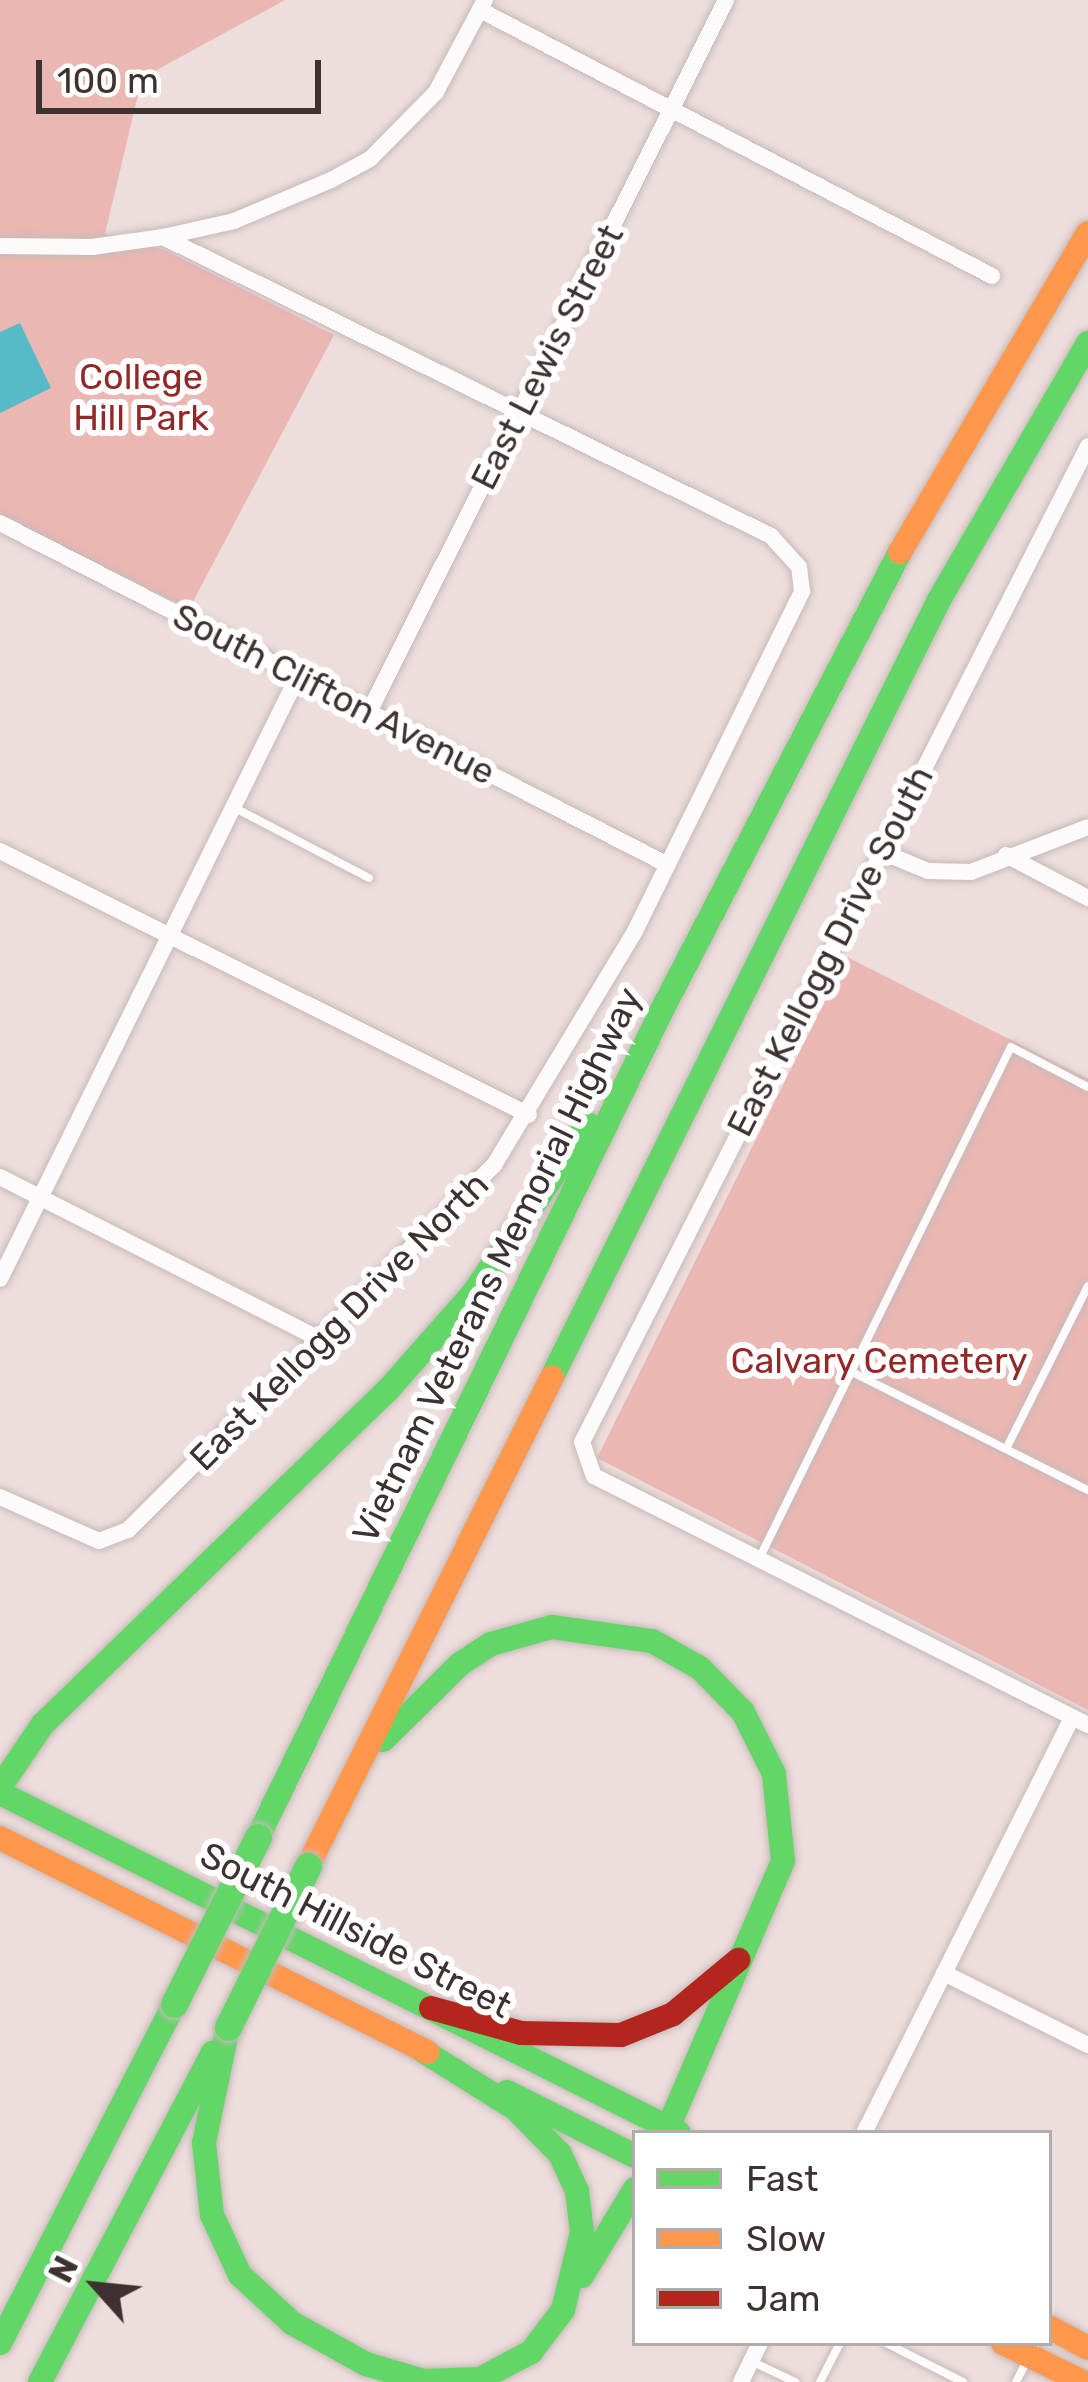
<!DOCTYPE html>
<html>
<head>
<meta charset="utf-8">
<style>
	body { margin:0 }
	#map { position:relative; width:1088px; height:2382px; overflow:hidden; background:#eddddc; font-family:Rubik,sans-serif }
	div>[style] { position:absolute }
	.green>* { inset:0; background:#ebb7b2 }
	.water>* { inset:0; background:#56bac8 }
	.roads { filter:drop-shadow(0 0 3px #c6bab9) drop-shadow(0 0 3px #c6bab9) }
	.lane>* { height:8px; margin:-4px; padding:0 4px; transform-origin:4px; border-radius:4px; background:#fcfafa }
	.street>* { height:16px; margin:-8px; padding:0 8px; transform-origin:8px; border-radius:8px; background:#fcfafa }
	.fast>* { height:24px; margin:-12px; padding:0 12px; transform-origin:12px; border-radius:12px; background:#63d668 }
	.slow>* { height:24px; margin:-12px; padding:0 12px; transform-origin:12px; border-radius:12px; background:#ff974d }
	.jam>* { height:24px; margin:-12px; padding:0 12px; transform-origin:12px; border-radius:12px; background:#b3261e }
	.bridges { filter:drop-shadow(0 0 3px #c6bab9) drop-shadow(0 0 3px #c6bab9) }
	.fast-bridge>* { height:27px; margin:-13.5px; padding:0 13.5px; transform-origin:13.5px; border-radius:13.5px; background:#63d668 }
	span { translate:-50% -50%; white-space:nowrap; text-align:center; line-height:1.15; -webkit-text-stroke:12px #fff; paint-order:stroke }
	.street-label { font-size:36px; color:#3d3231 }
	.park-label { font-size:36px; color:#942727 }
	.legend { position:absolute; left:632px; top:2130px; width:420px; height:216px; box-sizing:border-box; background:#fff; border:3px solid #b1adad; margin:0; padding:15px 21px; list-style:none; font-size:36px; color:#3d3231 }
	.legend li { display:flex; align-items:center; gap:24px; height:60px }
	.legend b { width:60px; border:3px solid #b1adad }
	.north { position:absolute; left:36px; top:2226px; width:120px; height:120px; -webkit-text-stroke:9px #fff; paint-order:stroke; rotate:297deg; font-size:33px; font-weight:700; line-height:48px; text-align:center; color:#3d3231 }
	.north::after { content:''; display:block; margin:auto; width:42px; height:54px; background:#3d3231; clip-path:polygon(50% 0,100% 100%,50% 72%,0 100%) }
	.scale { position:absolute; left:36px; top:60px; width:285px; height:54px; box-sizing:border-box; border:6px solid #3d3231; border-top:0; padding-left:15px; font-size:36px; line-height:42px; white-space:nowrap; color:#3d3231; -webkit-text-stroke:9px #fff; paint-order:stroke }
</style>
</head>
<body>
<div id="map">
	<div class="green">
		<div style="clip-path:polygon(0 0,285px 0,142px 78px,105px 234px,165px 250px,334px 335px,189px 609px,0 515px)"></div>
		<div style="clip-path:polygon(847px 957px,1088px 1079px,1088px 1710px,597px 1458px)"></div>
	</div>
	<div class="water">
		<div style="clip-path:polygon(20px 323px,51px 388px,0 413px,0 332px)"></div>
	</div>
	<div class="roads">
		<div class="lane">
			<div style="left:235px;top:808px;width:151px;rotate:27.6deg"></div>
			<div style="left:852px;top:1372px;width:264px;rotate:26.6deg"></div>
			<div style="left:1006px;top:1449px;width:182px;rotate:-63.3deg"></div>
			<div style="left:760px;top:1557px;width:568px;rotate:-63.8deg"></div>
			<div style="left:1011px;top:1047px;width:87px;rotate:27.5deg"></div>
			<div style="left:886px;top:2343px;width:86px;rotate:26.9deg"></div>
			<div style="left:753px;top:2362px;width:47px;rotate:25.5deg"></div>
			<div style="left:820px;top:2382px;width:44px;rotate:-62.9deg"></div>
			<div style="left:1016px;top:2382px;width:44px;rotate:-62.9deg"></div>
		</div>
		<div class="street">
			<div style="left:480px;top:10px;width:577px;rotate:27.45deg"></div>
			<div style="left:0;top:246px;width:92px;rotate:0.6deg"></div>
			<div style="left:92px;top:247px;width:72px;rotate:-8deg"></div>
			<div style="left:163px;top:237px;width:73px;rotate:-12.7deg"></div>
			<div style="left:234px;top:221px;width:105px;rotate:-22.9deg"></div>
			<div style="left:331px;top:180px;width:44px;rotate:-28.3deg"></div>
			<div style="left:370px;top:159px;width:94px;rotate:-45.4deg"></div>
			<div style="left:436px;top:92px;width:104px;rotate:-62deg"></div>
			<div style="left:1088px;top:446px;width:1117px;rotate:116.93deg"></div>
			<div style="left:582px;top:1442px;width:36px;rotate:71deg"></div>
			<div style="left:594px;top:1476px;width:553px;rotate:26.75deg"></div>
			<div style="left:0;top:523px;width:750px;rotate:27.11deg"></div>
			<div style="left:368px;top:714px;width:799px;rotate:-63.37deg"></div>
			<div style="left:0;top:851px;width:591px;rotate:26.52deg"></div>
			<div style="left:882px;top:852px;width:50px;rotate:22.4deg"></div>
			<div style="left:928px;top:871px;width:43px;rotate:1.3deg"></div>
			<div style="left:971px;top:872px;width:125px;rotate:-21deg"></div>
			<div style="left:1006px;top:855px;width:93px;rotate:27.7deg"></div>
			<div style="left:0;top:1177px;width:364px;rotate:26.9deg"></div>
			<div style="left:0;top:1279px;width:668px;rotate:-63.7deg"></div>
			<div style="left:0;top:1497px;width:108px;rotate:24deg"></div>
			<div style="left:99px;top:1541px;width:31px;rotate:-21deg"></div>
			<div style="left:128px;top:1530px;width:517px;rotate:-44.92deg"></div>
			<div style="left:494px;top:1165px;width:273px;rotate:-58.9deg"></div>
			<div style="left:635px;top:931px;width:379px;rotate:-63.8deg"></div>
			<div style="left:802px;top:591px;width:24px;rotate:-97deg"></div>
			<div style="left:799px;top:567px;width:42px;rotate:-132.1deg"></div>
			<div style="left:771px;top:536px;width:678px;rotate:-153.81deg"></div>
			<div style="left:944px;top:1973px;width:161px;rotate:26.6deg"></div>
			<div style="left:864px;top:2133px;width:465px;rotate:-63.4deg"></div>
			<div style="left:741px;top:2382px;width:43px;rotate:-64deg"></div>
		</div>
		<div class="fast">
			<div style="left:552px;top:1377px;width:868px;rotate:-63.52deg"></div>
			<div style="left:939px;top:600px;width:297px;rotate:-59.9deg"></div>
			<div style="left:383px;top:1740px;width:108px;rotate:-44.6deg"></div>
			<div style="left:460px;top:1664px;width:37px;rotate:-33deg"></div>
			<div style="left:491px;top:1644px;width:63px;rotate:-15.6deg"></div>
			<div style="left:552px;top:1627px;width:101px;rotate:8deg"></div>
			<div style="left:652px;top:1641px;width:55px;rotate:29.4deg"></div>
			<div style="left:700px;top:1668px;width:62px;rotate:45.7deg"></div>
			<div style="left:743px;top:1712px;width:69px;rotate:63.4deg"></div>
			<div style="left:774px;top:1774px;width:87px;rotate:84.1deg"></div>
			<div style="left:783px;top:1861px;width:296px;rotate:113.3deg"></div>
			<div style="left:0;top:1787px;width:76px;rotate:-55.7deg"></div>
			<div style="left:43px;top:1724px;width:480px;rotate:-44.1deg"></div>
			<div style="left:388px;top:1390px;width:130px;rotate:-48.7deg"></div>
			<div style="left:474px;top:1292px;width:203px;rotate:-55.8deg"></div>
			<div style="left:0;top:1793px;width:759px;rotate:26.6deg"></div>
			<div style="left:258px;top:1837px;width:923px;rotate:-63.96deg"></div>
			<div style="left:663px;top:1008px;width:514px;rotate:-62.54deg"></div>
			<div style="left:228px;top:2027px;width:118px;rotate:101.7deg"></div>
			<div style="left:204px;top:2143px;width:72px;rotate:83.7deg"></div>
			<div style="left:212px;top:2215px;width:66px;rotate:65deg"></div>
			<div style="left:240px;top:2275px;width:71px;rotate:42.7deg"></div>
			<div style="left:292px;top:2323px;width:85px;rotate:29deg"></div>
			<div style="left:366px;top:2364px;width:59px;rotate:16.6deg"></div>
			<div style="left:423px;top:2381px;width:57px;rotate:-2deg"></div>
			<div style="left:480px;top:2379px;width:58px;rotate:-27.9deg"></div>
			<div style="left:531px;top:2352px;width:53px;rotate:-52.7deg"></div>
			<div style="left:563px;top:2310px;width:80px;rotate:-76.3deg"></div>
			<div style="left:582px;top:2232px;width:41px;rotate:-97deg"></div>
			<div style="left:577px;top:2191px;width:41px;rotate:-114.7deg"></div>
			<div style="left:560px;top:2154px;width:63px;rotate:-134.4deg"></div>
			<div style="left:516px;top:2109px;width:119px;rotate:-148deg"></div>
			<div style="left:507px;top:2092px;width:143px;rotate:26.6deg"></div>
			<div style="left:582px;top:2276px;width:102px;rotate:-58.7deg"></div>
			<div style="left:0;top:2343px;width:381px;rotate:-62.8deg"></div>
			<div style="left:40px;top:2382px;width:372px;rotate:-62.3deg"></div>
		</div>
		<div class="slow">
			<div style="left:900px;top:552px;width:370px;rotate:-59.5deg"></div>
			<div style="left:0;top:1838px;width:478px;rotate:26.6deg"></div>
			<div style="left:308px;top:1866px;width:546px;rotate:-63.48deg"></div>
			<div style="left:1049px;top:2327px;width:44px;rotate:28.3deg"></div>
			<div style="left:1003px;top:2343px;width:89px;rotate:26deg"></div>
		</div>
		<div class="jam">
			<div style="left:431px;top:2008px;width:93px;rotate:15.5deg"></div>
			<div style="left:521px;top:2033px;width:100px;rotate:1.1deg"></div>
			<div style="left:621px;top:2035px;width:56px;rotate:-22deg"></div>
			<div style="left:673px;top:2014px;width:85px;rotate:-39.7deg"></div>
		</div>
	</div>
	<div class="bridges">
		<div class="fast-bridge">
			<div style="left:174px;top:2004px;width:187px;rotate:-63.3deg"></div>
			<div style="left:228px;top:2027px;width:180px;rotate:-63.6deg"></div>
		</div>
	</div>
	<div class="street-label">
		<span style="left:547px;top:357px;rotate:-63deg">East Lewis Street</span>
		<span style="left:334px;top:694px;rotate:27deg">South Clifton Avenue</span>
		<span style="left:830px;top:951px;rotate:-63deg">East Kellogg Drive South</span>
		<span style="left:497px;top:1265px;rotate:-64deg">Vietnam Veterans Memorial Highway</span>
		<span style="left:339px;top:1321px;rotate:-45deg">East Kellogg Drive North</span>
		<span style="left:356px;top:1930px;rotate:27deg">South Hillside Street</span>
	</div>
	<div class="park-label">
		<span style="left:141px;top:397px">College<br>Hill Park</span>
		<span style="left:879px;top:1361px">Calvary Cemetery</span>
	</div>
	<ul class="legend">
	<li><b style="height:15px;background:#63d668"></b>Fast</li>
	<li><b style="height:15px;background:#ff974d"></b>Slow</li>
	<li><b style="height:15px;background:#b3261e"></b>Jam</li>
	</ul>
	<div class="north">N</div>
	<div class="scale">100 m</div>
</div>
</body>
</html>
